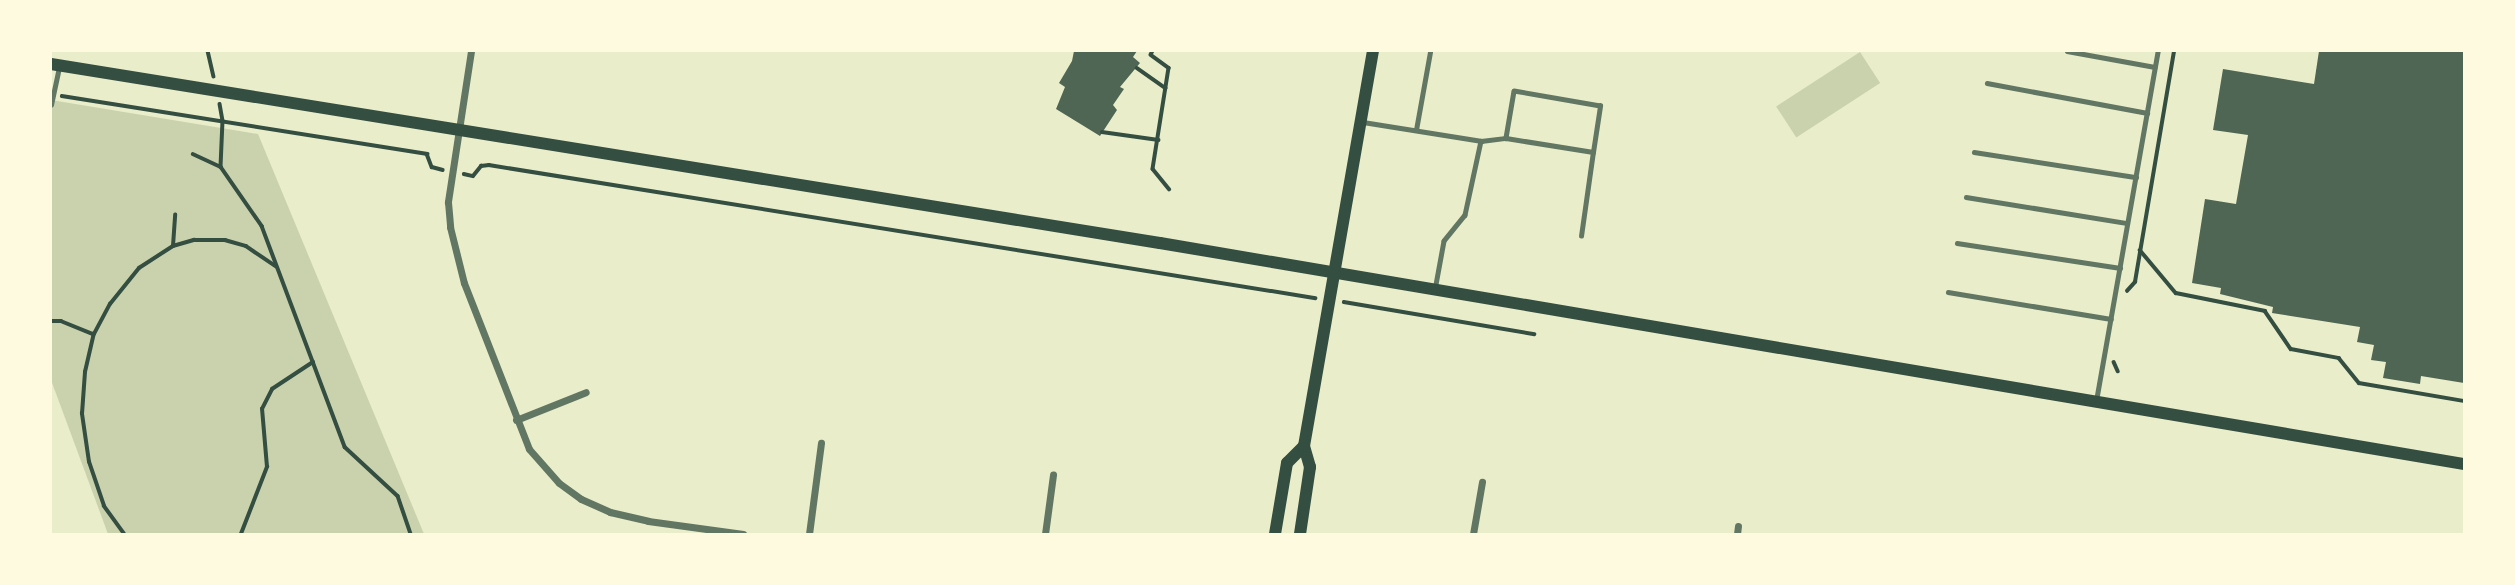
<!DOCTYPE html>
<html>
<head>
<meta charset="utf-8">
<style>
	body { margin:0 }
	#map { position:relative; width:2515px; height:585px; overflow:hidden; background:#e9edc9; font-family:Raleway,sans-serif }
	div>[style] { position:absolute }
	.green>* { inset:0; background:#cad2ad; transform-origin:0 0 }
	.building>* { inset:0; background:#4f6655 }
	.path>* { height:3.5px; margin:-1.75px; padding:0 1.75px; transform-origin:1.75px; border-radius:1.75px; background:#344e41 }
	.service>* { height:4.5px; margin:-2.25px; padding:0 2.25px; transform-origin:2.25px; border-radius:2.25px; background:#617663 }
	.minor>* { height:7px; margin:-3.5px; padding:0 3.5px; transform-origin:3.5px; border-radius:3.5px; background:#617663 }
	.secondary>* { height:12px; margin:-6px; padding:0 6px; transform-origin:6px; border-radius:6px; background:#344e41 }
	span { translate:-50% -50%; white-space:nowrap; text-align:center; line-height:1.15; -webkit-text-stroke:5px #fefae0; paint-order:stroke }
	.frame { position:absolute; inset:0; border:52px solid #fefae0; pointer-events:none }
</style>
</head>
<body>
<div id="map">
	<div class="green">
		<div style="left:1860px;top:52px;width:37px;height:100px;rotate:57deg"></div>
		<div style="clip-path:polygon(51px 100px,258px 134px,424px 534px,108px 534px,51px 380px)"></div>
	</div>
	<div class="building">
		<div style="clip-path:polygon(1074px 51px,1137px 51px,1133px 57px,1140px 63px,1120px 87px,1124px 89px,1113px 105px,1117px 110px,1100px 136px,1056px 109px,1065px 87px,1059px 83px,1072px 61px)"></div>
		<div style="clip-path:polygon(2319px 51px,2464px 51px,2464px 383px,2421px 376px,2420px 384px,2383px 378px,2386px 362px,2371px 360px,2374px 345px,2357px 342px,2360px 327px,2272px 313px,2273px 307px,2220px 294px,2221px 288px,2192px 283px,2205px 199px,2236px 204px,2248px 135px,2213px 130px,2223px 69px,2314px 84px)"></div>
	</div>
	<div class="path">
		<div style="left:208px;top:51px;width:26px;rotate:77deg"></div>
		<div style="left:1153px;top:51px;width:4px;rotate:117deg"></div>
		<div style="left:1151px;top:55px;width:22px;rotate:36deg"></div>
		<div style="left:1169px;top:68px;width:102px;rotate:99deg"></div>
		<div style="left:1153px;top:169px;width:26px;rotate:51deg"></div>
		<div style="left:1137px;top:68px;width:35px;rotate:35deg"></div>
		<div style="left:62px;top:96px;width:370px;rotate:9deg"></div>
		<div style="left:427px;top:154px;width:14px;rotate:69deg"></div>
		<div style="left:432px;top:167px;width:11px;rotate:15deg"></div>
		<div style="left:220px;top:104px;width:17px;rotate:80deg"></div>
		<div style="left:223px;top:121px;width:46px;rotate:92.5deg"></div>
		<div style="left:221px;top:167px;width:72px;rotate:55.2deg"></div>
		<div style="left:262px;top:226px;width:236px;rotate:69.4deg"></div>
		<div style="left:345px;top:447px;width:72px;rotate:42.8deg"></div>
		<div style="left:398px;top:496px;width:40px;rotate:71.1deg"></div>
		<div style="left:1102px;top:132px;width:57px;rotate:8.1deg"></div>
		<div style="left:193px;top:154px;width:31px;rotate:25deg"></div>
		<div style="left:464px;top:174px;width:9px;rotate:13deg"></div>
		<div style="left:473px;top:176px;width:13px;rotate:-51deg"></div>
		<div style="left:481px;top:166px;width:8px;rotate:-7deg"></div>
		<div style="left:489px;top:165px;width:837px;rotate:9.15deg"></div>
		<div style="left:173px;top:246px;width:31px;rotate:-86deg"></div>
		<div style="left:2140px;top:250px;width:56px;rotate:50.1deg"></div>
		<div style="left:2176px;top:293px;width:91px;rotate:11.4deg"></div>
		<div style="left:2265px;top:311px;width:46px;rotate:55.6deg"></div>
		<div style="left:2291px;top:349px;width:49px;rotate:10.6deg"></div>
		<div style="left:2339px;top:358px;width:32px;rotate:51deg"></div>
		<div style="left:2359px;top:383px;width:107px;rotate:9.7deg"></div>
		<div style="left:2127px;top:291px;width:12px;rotate:-48deg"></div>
		<div style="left:2135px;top:282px;width:234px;rotate:-80.4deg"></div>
		<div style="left:1344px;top:302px;width:193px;rotate:9.6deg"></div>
		<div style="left:51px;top:321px;width:10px"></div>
		<div style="left:61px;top:321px;width:35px;rotate:22deg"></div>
		<div style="left:2114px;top:362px;width:10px;rotate:66deg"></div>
		<div style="left:124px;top:534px;width:34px;rotate:-126deg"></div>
		<div style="left:104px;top:506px;width:46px;rotate:-108.8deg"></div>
		<div style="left:89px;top:462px;width:49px;rotate:-98.3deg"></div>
		<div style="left:82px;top:414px;width:42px;rotate:-85.9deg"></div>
		<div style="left:85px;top:372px;width:39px;rotate:-77deg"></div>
		<div style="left:94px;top:334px;width:34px;rotate:-62deg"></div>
		<div style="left:110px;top:304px;width:46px;rotate:-51.1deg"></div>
		<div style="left:139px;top:268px;width:40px;rotate:-32.9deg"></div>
		<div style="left:173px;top:246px;width:22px;rotate:-16deg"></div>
		<div style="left:194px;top:240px;width:31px"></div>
		<div style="left:225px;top:240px;width:22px;rotate:16deg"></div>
		<div style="left:246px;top:246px;width:36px;rotate:34deg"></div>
		<div style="left:241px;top:534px;width:72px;rotate:-68.8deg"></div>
		<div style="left:267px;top:467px;width:58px;rotate:-94.9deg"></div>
		<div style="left:262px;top:409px;width:22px;rotate:-63deg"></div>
		<div style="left:272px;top:389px;width:49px;rotate:-33.4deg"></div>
	</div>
	<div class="service">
		<div style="left:2067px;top:51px;width:89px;rotate:10.3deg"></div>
		<div style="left:1987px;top:83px;width:163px;rotate:10.6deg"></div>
		<div style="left:51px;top:105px;width:38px;rotate:-78deg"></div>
		<div style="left:1363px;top:122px;width:120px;rotate:9.1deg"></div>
		<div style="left:1481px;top:141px;width:76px;rotate:102.2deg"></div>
		<div style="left:1465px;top:215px;width:33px;rotate:129deg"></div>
		<div style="left:1444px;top:241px;width:50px;rotate:100.4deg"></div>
		<div style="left:1416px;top:130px;width:79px;rotate:-79.8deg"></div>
		<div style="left:1481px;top:141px;width:25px;rotate:-7deg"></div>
		<div style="left:1974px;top:152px;width:164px;rotate:8.8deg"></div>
		<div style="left:1966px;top:197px;width:163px;rotate:9.2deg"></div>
		<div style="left:1581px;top:236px;width:85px;rotate:-81.9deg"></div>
		<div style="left:1593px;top:152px;width:47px;rotate:-81.3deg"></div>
		<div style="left:1600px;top:106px;width:87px;rotate:-170.1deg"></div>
		<div style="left:1514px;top:91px;width:48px;rotate:99.7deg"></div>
		<div style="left:1506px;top:138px;width:88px;rotate:9.1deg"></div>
		<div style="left:1957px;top:243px;width:165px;rotate:8.7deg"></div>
		<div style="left:1948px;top:292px;width:165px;rotate:9.4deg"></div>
		<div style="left:2096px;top:401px;width:355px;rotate:-80deg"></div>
	</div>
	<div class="minor">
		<div style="left:471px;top:51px;width:153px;rotate:98.7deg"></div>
		<div style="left:448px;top:202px;width:25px;rotate:85deg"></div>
		<div style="left:450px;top:227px;width:58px;rotate:76deg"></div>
		<div style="left:464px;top:283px;width:178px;rotate:68.6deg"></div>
		<div style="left:529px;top:449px;width:45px;rotate:48.6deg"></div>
		<div style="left:559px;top:483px;width:27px;rotate:36deg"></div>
		<div style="left:581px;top:499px;width:32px;rotate:24deg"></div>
		<div style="left:610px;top:512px;width:39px;rotate:13deg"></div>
		<div style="left:648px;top:521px;width:96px;rotate:7.8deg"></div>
		<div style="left:516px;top:420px;width:75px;rotate:-21.8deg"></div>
		<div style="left:809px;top:534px;width:92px;rotate:-82.5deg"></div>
		<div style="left:1045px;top:534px;width:60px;rotate:-82.3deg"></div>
		<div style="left:1473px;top:534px;width:53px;rotate:-80.2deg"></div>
		<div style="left:1737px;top:534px;width:8px;rotate:-83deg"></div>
	</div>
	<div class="secondary">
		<div style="left:51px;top:64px;width:1123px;rotate:9.17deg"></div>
		<div style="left:1160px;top:243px;width:1323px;rotate:9.62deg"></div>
		<div style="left:1275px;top:534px;width:72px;rotate:-80.4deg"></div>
		<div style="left:1287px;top:463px;width:24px;rotate:-45deg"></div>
		<div style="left:1300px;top:534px;width:68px;rotate:-81.5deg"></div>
		<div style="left:1310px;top:467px;width:22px;rotate:-106deg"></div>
		<div style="left:1304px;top:446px;width:401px;rotate:-80.1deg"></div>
	</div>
	<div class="frame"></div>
</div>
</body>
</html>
